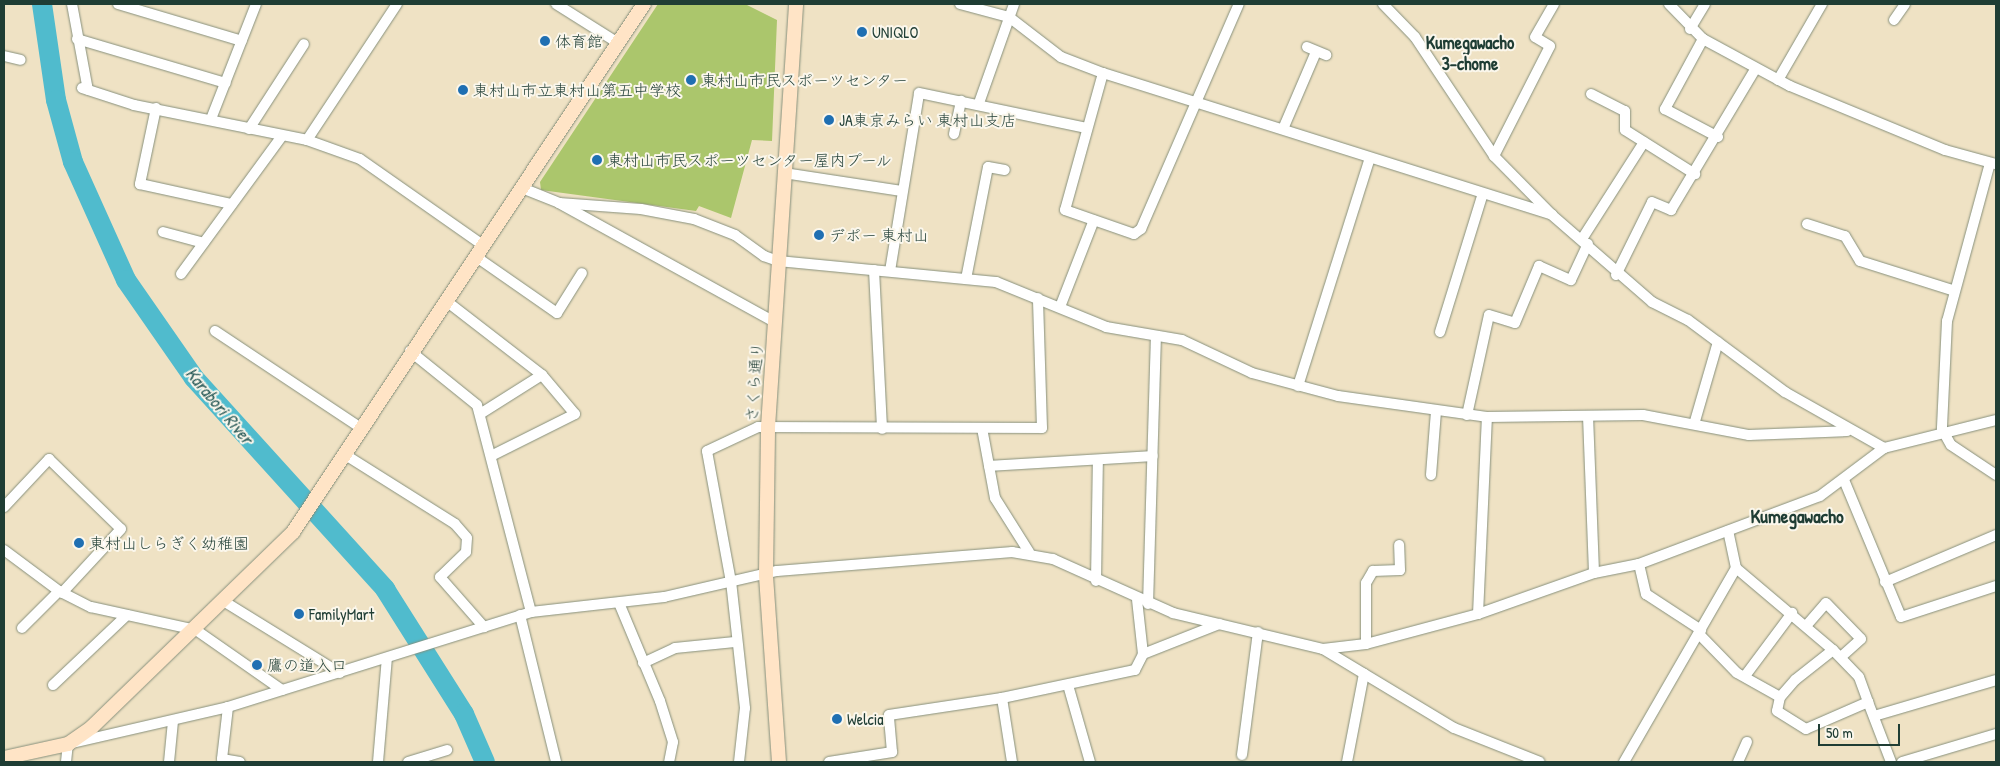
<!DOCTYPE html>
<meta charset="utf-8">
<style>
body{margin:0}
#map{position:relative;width:2000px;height:766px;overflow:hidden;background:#efe2c4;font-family:"Patrick Hand","Klee One",sans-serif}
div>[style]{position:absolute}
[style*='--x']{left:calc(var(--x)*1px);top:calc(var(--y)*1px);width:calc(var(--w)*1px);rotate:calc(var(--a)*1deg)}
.green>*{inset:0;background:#abc66c}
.river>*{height:20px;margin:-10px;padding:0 10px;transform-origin:10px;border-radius:10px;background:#50bbcd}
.roads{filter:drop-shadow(0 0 1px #87907c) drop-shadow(0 0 1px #87907c)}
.street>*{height:10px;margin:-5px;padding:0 5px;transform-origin:5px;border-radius:5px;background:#fff}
.secondary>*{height:14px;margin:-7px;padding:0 7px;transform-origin:7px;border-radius:7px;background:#ffe4c6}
.dots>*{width:14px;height:14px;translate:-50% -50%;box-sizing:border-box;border:2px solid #fbf7ec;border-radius:50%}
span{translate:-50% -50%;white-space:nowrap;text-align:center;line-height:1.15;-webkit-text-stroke:4px #fbf7ec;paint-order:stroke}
.poi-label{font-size:16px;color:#1f3d34}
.left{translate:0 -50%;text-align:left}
.street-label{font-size:16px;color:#1f3d34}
.neighbourhood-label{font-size:18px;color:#1f3d34;font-weight:700}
.water-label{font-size:18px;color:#2b5c5a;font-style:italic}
.quarter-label{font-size:19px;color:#1f3d34;font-weight:700}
.frame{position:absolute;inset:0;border:5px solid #1f3d34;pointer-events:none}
.scale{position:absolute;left:1818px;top:724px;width:82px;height:22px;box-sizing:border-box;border:2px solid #1f3d34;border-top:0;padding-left:6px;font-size:15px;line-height:18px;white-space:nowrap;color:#1f3d34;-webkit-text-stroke:4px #fbf7ec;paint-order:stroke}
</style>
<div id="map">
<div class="green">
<div style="clip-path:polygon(658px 4px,745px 4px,777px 20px,772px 141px,752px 140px,731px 218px,699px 206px,696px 211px,541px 190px,540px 182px)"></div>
</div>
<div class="river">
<div style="--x:42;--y:4;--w:97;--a:81.7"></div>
<div style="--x:56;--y:100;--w:64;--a:74.7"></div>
<div style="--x:73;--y:162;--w:129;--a:65.8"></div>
<div style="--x:126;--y:280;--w:119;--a:55.2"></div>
<div style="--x:194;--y:378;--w:285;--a:47.8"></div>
<div style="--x:385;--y:589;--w:148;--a:57.7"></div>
<div style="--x:464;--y:714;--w:52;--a:66.4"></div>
</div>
<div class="roads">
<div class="street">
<div style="--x:72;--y:4;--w:87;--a:79.5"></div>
<div style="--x:118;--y:4;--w:129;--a:16.6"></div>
<div style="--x:556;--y:4;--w:73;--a:32.2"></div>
<div style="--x:960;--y:4;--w:51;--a:14.9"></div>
<div style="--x:1009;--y:17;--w:66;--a:37.6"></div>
<div style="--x:1061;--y:57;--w:45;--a:20.9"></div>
<div style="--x:1103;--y:73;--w:471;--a:17.5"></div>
<div style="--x:1552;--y:215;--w:133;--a:41"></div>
<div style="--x:1652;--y:302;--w:40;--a:26.6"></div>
<div style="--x:1688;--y:320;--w:121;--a:36.6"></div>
<div style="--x:1785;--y:392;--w:114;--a:29.5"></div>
<div style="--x:1884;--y:448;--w:115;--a:-14"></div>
<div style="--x:1383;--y:4;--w:46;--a:45.9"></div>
<div style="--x:1415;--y:37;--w:143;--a:56.4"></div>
<div style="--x:1494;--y:156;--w:81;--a:45.5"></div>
<div style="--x:1669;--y:4;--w:49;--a:45.8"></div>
<div style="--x:1703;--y:39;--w:99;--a:28.4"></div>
<div style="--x:1790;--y:86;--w:168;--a:22.4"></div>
<div style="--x:1945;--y:150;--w:53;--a:15.4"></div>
<div style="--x:1894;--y:20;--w:19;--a:-55"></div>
<div style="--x:1690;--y:29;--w:29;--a:-59"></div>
<div style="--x:77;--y:39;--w:155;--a:16.5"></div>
<div style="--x:1703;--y:39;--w:80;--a:118.5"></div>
<div style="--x:1665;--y:109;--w:60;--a:27.8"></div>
<div style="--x:1307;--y:47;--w:21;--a:23"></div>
<div style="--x:4;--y:56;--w:17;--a:13"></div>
<div style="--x:1103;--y:73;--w:142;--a:105.5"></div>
<div style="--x:1065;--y:210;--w:73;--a:19.2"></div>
<div style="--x:1134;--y:234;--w:9;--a:-36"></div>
<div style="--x:1141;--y:229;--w:245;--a:-66.5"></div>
<div style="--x:1778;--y:80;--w:88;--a:-59.9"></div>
<div style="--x:82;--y:88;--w:55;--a:18.1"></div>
<div style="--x:134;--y:105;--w:177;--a:11.4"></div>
<div style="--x:307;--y:140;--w:56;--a:19.7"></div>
<div style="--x:360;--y:159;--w:150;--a:35"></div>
<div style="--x:1591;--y:94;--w:38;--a:27"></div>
<div style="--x:1625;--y:111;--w:19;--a:90"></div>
<div style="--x:1625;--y:130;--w:83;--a:32.2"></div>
<div style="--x:979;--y:103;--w:105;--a:-70.5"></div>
<div style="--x:156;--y:108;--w:78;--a:101.9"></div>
<div style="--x:140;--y:184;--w:94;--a:12.3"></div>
<div style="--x:211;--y:119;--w:123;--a:-68.6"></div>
<div style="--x:249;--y:129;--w:101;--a:-57.1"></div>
<div style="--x:1283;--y:129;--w:84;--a:-66.8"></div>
<div style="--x:954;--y:134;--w:34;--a:-78"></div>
<div style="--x:307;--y:140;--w:163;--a:-56.5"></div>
<div style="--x:1494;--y:156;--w:123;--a:-63"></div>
<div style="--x:1550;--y:46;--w:17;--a:-149"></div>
<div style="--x:1535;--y:37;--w:38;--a:-60"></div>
<div style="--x:1990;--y:163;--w:164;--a:105.2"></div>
<div style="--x:1947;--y:321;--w:108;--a:92.7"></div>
<div style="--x:1942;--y:429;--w:18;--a:61"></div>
<div style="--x:1951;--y:445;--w:54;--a:33.7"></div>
<div style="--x:784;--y:173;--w:119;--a:8.7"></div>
<div style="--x:522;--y:188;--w:40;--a:22"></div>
<div style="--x:559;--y:203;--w:82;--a:4.2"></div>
<div style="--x:641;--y:209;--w:54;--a:10.7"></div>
<div style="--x:694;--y:219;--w:44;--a:21.3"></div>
<div style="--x:735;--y:235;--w:36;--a:36"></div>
<div style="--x:764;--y:256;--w:15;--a:20"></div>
<div style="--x:778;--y:261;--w:219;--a:5.5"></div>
<div style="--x:996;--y:282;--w:119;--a:22.2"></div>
<div style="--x:1106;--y:327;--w:77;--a:9.7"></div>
<div style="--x:1182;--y:340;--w:77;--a:25.2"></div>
<div style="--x:1252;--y:373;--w:89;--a:15"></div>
<div style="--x:1338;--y:396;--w:150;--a:8"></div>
<div style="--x:1487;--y:417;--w:156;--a:-0.7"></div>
<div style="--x:1643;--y:415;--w:108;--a:10.7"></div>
<div style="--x:1749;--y:435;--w:98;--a:-2.3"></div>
<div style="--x:559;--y:203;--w:247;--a:28.9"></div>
<div style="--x:1807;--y:224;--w:40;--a:18"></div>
<div style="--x:1845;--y:236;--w:29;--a:59"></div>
<div style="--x:1860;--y:261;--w:96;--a:17.5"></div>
<div style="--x:163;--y:232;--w:42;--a:15"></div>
<div style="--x:1582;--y:239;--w:115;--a:-57.4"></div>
<div style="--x:475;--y:256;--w:100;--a:34.8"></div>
<div style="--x:557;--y:313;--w:47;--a:-58"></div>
<div style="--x:874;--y:270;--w:159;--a:87.1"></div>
<div style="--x:890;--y:271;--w:180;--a:-80.7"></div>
<div style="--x:919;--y:93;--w:171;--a:11.8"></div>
<div style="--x:181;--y:274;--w:171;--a:-53.8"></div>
<div style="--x:1616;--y:275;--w:81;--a:-63.7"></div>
<div style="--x:1652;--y:202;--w:21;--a:23"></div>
<div style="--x:1671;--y:210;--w:165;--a:-59.1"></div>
<div style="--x:966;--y:279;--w:114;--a:-78.9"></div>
<div style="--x:988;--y:167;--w:17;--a:10"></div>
<div style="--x:445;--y:300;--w:123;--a:37.7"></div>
<div style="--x:542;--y:375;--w:51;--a:49.8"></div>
<div style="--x:575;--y:414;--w:94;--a:153.4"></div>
<div style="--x:1060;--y:307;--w:93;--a:-68.7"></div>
<div style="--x:215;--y:331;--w:175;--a:33.6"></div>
<div style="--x:1440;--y:332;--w:145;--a:-72.8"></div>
<div style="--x:410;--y:351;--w:86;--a:38.9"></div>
<div style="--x:477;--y:405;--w:214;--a:75.4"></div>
<div style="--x:1298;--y:386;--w:239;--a:-72.5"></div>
<div style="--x:480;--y:414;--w:73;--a:-32.2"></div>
<div style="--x:1467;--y:415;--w:102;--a:-77.6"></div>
<div style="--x:1489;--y:315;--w:27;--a:17"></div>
<div style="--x:1515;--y:323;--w:62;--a:-67.2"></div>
<div style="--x:1539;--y:266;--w:35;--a:24"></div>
<div style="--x:1571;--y:280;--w:40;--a:-65"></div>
<div style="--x:1588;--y:416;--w:157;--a:87.8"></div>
<div style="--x:1695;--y:421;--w:82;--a:-73.8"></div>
<div style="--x:982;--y:428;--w:71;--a:79.5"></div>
<div style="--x:995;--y:498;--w:64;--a:57.8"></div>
<div style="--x:344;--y:454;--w:131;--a:32.2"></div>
<div style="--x:455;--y:524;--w:18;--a:49"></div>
<div style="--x:467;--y:538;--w:14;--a:94"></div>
<div style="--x:466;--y:552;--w:36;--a:136"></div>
<div style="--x:440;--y:577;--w:67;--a:48.7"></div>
<div style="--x:989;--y:466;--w:164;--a:-3.5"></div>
<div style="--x:1431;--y:475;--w:64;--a:-85.5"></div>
<div style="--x:1844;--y:480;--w:148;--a:67.4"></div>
<div style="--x:1901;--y:617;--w:100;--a:-18.1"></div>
<div style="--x:4;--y:507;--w:66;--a:-46.8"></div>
<div style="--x:49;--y:459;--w:100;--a:44.2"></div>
<div style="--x:121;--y:529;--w:87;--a:132.7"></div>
<div style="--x:4;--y:550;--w:69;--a:36.7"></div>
<div style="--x:59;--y:591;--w:36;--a:27"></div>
<div style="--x:91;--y:607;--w:107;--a:12.4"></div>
<div style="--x:196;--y:630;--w:105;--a:34.9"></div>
<div style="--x:1639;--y:564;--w:31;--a:77"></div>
<div style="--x:1646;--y:594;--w:66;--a:33.2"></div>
<div style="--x:1736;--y:568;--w:127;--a:40.2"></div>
<div style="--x:1833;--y:650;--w:37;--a:46"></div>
<div style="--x:1859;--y:677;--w:27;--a:70"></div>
<div style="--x:1096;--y:581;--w:121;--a:-89.1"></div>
<div style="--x:1885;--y:582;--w:121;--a:-22.9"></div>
<div style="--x:225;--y:602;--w:135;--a:31.7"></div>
<div style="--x:619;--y:603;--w:106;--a:67.3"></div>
<div style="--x:660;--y:701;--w:43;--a:72.4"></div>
<div style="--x:673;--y:742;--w:20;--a:101"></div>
<div style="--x:1148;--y:604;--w:266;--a:-88.3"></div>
<div style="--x:1478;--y:614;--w:197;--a:-87.4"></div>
<div style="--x:520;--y:615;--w:151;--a:76.2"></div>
<div style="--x:1806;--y:626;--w:30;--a:-49"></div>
<div style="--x:1826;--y:603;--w:50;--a:45.8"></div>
<div style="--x:1861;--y:639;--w:27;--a:138"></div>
<div style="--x:22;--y:628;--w:52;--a:-45"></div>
<div style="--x:1699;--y:634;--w:54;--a:45.7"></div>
<div style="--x:1737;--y:673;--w:49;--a:29.2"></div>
<div style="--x:1366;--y:644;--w:61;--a:-90"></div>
<div style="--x:1366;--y:583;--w:14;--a:-60"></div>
<div style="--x:1373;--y:571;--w:27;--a:-2"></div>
<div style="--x:1400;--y:570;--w:25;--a:-92"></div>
<div style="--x:1323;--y:649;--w:43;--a:-6.6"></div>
<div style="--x:1366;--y:644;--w:116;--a:-15"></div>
<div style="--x:1478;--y:614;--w:123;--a:-19.5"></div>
<div style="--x:1594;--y:573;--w:46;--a:-11.3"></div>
<div style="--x:1639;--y:564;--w:193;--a:-20.6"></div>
<div style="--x:1820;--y:496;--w:80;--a:-36.9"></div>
<div style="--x:1833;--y:650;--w:48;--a:141.7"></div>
<div style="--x:1795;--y:680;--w:23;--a:131"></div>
<div style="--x:1780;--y:697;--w:14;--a:102"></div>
<div style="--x:1777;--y:711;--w:34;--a:32"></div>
<div style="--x:1806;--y:729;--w:68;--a:-23.5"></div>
<div style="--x:1868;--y:702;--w:64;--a:69"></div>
<div style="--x:1143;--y:654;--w:82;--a:-21.5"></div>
<div style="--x:643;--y:663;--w:35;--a:-25"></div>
<div style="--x:675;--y:648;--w:60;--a:-5.7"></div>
<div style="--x:1745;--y:676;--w:79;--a:-53.3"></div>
<div style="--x:53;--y:685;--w:102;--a:-43.4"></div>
<div style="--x:1068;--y:685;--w:80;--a:74.1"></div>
<div style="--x:1002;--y:698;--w:65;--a:81.1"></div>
<div style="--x:228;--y:707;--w:52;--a:96.6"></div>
<div style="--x:222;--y:759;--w:18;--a:9"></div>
<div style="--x:1874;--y:716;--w:127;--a:-16.4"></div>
<div style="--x:1242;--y:755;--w:124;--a:-82.6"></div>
<div style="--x:66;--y:762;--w:18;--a:-84"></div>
<div style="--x:68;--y:744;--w:164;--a:-13"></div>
<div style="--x:228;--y:707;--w:318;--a:-17.4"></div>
<div style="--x:531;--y:612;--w:134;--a:-6.4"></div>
<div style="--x:664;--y:597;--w:116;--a:-13"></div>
<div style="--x:777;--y:571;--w:236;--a:-4.6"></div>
<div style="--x:1012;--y:552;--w:42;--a:9.7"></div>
<div style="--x:1053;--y:559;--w:132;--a:24.2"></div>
<div style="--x:1173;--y:613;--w:154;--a:13.5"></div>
<div style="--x:1323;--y:649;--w:153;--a:31.1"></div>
<div style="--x:1454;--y:728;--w:92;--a:21.6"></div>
<div style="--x:169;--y:762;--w:41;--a:-84.4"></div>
<div style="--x:378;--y:762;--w:104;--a:-85.1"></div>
<div style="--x:408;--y:762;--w:41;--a:-17.1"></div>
<div style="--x:739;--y:762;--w:54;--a:-83.7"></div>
<div style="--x:745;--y:708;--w:127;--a:-96.3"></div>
<div style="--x:731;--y:582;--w:133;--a:-100.4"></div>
<div style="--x:707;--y:451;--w:56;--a:-25.2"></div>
<div style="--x:758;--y:427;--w:284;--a:0.2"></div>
<div style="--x:1042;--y:428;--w:130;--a:-91.8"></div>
<div style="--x:829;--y:762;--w:64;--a:-9"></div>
<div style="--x:892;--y:752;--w:37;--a:-95"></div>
<div style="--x:889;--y:715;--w:114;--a:-8.6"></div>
<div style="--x:1002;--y:698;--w:136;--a:-11.9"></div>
<div style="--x:1135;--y:670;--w:18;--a:-63"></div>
<div style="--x:1143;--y:654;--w:54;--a:-96.3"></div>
<div style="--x:1347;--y:762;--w:90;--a:-79.1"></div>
<div style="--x:1624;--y:762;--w:224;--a:-60"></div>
<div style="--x:1736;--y:568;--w:38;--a:-102"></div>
<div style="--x:1738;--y:762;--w:22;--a:-66"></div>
<div style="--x:1902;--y:762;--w:98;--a:-16.6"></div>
</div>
<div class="secondary">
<div style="--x:4;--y:758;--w:66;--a:-12.3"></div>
<div style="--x:68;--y:744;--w:29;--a:-35"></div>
<div style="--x:92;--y:727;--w:280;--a:-44.1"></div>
<div style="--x:293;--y:532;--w:634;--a:-56.39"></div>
<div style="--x:779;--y:762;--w:188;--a:-94"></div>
<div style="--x:766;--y:574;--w:147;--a:-89.2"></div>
<div style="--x:768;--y:427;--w:424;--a:-86.2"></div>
</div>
</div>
<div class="dots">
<div style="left:862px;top:32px;background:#1f6fb2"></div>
<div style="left:545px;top:41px;background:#1f6fb2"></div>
<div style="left:691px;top:80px;background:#1f6fb2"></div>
<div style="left:463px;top:90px;background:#1f6fb2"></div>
<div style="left:829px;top:120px;background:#1f6fb2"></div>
<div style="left:597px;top:160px;background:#1f6fb2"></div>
<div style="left:819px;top:235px;background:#1f6fb2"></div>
<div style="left:79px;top:543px;background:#1f6fb2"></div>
<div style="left:299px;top:614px;background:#1f6fb2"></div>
<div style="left:257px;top:665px;background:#1f6fb2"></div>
<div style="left:837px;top:719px;background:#1f6fb2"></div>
</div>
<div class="poi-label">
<span class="left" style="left:872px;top:32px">UNIQLO</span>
<span class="left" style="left:555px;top:41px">体育館</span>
<span class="left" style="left:701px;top:80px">東村山市民スポーツセンター</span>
<span class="left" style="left:473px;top:90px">東村山市立東村山第五中学校</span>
<span class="left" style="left:839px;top:120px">JA東京みらい 東村山支店</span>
<span class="left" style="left:607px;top:160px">東村山市民スポーツセンター屋内プール</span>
<span class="left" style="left:829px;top:235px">デポー 東村山</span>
<span class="left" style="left:89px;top:543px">東村山しらぎく幼稚園</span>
<span class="left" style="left:309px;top:614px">FamilyMart</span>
<span class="left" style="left:267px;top:665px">鷹の道入口</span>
<span class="left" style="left:847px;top:719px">Welcia</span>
</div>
<div class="street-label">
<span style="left:754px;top:382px;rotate:-86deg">さくら通り</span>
</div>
<div class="neighbourhood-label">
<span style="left:1470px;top:54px">Kumegawacho<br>3-chome</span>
</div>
<div class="water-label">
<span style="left:219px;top:406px;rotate:50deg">Karabori River</span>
</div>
<div class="quarter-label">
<span style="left:1797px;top:517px">Kumegawacho</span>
</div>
<div class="frame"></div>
<div class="scale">50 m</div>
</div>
